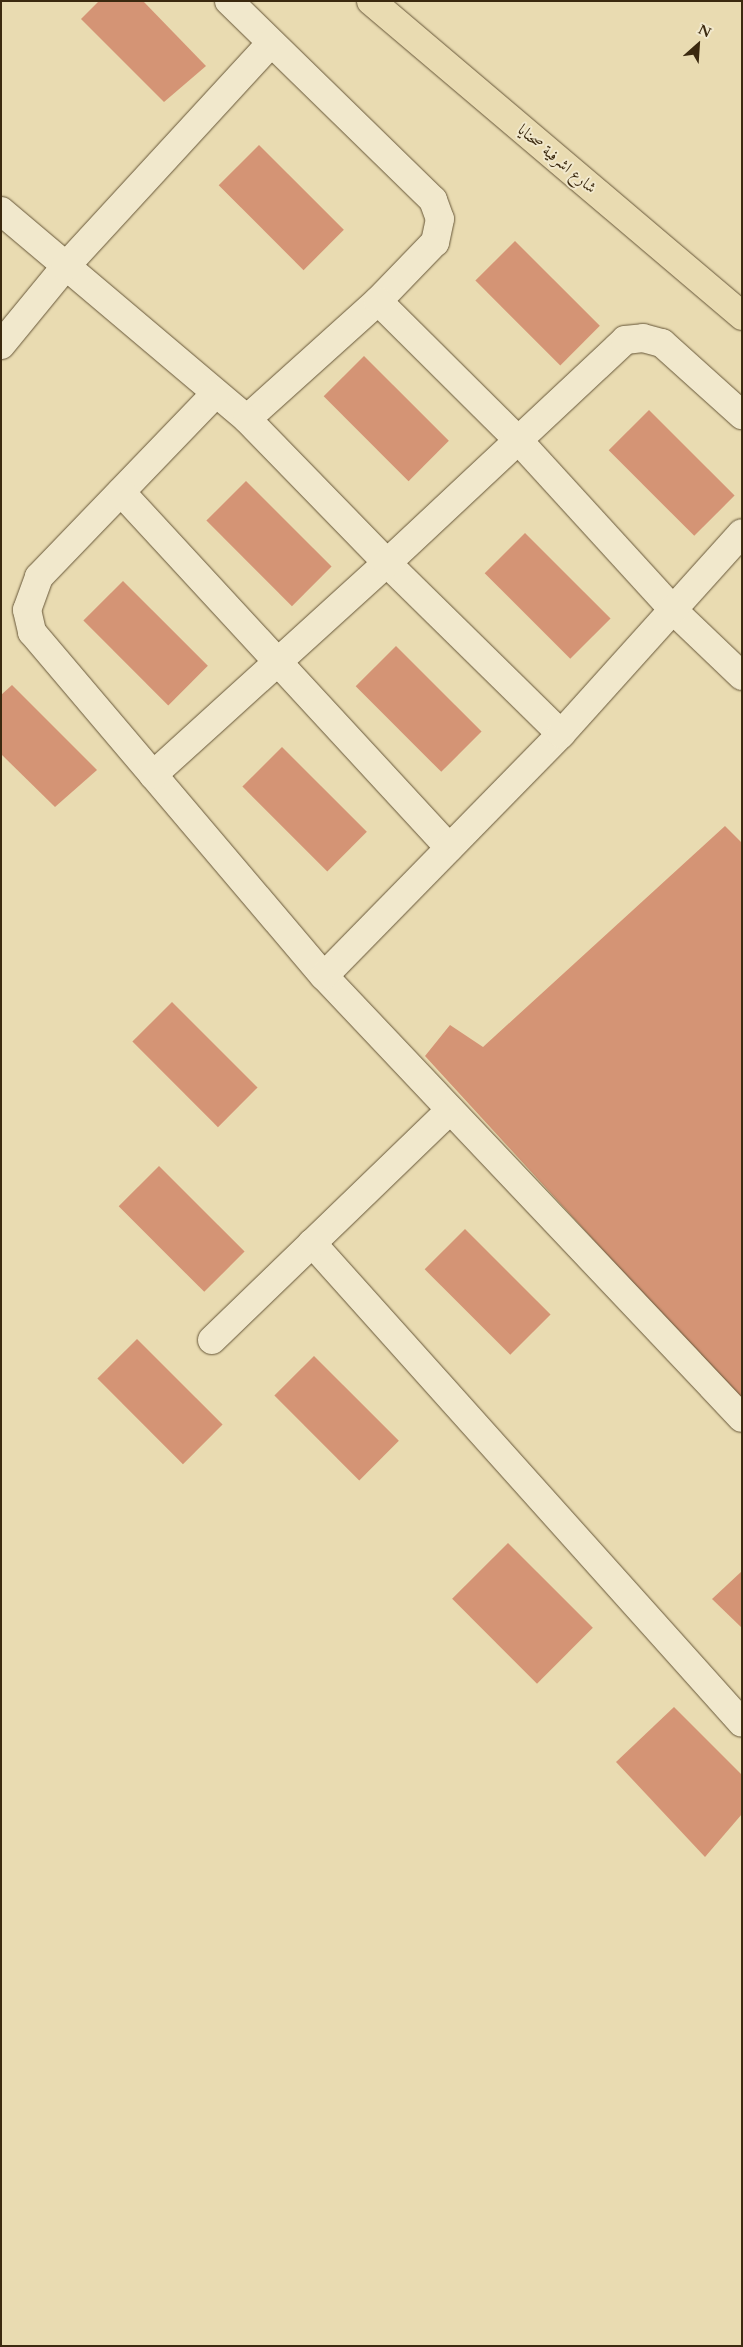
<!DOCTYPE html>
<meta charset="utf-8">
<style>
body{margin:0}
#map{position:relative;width:743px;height:2347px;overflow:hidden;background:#e9dbb1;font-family:Cardo,Amiri,serif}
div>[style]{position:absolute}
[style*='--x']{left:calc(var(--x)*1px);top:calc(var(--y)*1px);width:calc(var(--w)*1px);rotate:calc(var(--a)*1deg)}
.building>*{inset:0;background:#d49475;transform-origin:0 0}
.roads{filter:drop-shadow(0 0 1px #665638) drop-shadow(0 0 1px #665638)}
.minor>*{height:28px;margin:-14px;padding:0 14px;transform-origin:14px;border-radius:14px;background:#f1e8cc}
.primary>*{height:28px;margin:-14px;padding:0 14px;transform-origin:14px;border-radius:14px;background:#e9dbb1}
span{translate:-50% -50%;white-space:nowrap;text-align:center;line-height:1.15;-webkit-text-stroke:4px #f1e8cc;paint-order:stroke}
.street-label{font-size:16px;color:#3b290f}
.frame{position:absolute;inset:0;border:2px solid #3b290f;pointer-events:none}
.north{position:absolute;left:673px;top:20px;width:50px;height:50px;-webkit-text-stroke:4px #f1e8cc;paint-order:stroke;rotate:26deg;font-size:14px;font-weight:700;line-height:20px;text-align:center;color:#3b290f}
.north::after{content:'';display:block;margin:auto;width:18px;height:22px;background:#3b290f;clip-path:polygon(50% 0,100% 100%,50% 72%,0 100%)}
</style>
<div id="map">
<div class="building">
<div style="clip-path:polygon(99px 1px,143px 1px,206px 66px,164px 102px,81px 19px)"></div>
<div style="left:259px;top:145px;width:120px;height:57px;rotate:45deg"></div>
<div style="left:515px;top:241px;width:120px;height:56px;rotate:45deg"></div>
<div style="left:364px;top:356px;width:120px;height:57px;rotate:45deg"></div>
<div style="left:649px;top:410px;width:121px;height:57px;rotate:45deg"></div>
<div style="left:246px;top:481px;width:121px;height:56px;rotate:45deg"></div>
<div style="left:525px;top:533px;width:121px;height:57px;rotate:45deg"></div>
<div style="left:123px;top:581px;width:120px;height:56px;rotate:45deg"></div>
<div style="left:396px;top:646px;width:121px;height:57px;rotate:45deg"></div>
<div style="clip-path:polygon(12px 685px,97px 770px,55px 807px,1px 754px,1px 695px)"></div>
<div style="left:282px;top:747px;width:120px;height:56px;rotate:45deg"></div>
<div style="clip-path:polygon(725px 826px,742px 843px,742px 1402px,425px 1056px,450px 1025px,483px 1047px)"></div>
<div style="left:172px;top:1002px;width:121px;height:56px;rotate:45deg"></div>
<div style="left:159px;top:1166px;width:121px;height:57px;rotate:45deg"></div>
<div style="left:465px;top:1229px;width:121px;height:57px;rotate:45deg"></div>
<div style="left:137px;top:1339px;width:121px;height:56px;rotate:45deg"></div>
<div style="left:314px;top:1356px;width:120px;height:56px;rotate:45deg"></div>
<div style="left:508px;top:1543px;width:120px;height:79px;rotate:45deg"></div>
<div style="clip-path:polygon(742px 1571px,742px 1628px,712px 1599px)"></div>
<div style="clip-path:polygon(674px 1707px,742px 1775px,742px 1814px,705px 1857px,616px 1762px)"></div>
</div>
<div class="roads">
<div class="minor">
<div style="--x:229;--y:1;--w:285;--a:44.3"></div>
<div style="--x:433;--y:200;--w:20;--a:70"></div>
<div style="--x:440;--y:219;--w:24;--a:102"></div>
<div style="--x:435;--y:242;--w:82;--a:134"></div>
<div style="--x:378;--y:301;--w:176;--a:138"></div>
<div style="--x:1;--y:211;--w:322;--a:40.2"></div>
<div style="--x:247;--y:419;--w:201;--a:45.8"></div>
<div style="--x:387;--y:563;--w:244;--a:44.5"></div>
<div style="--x:378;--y:301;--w:199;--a:44.8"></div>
<div style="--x:519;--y:441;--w:230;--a:47.6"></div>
<div style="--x:674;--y:611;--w:94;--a:43.7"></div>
<div style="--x:1;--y:345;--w:101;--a:-50.6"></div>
<div style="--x:65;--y:267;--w:304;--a:-47.4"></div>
<div style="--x:215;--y:394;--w:254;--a:133.9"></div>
<div style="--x:39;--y:577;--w:35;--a:110"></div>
<div style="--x:27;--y:610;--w:23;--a:77"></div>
<div style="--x:32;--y:632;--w:451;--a:49.7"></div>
<div style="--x:324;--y:976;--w:608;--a:46.6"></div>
<div style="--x:121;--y:492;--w:484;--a:47.3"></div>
<div style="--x:153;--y:775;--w:316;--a:-42.2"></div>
<div style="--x:387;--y:563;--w:326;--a:-43.1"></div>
<div style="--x:625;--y:340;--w:18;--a:-6"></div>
<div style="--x:643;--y:338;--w:20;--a:15"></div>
<div style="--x:662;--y:343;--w:108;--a:42"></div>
<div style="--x:324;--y:976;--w:339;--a:-45.6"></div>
<div style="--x:561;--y:734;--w:270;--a:-48"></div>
<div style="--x:312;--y:1243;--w:644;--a:48.14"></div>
<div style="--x:212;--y:1340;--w:331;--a:-44"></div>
</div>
<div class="primary">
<div style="--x:371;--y:1;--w:487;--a:40.3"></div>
</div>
</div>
<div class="street-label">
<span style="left:557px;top:159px;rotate:40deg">شارع اشرفية صحنايا</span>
</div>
<div class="frame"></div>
<div class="north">N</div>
</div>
